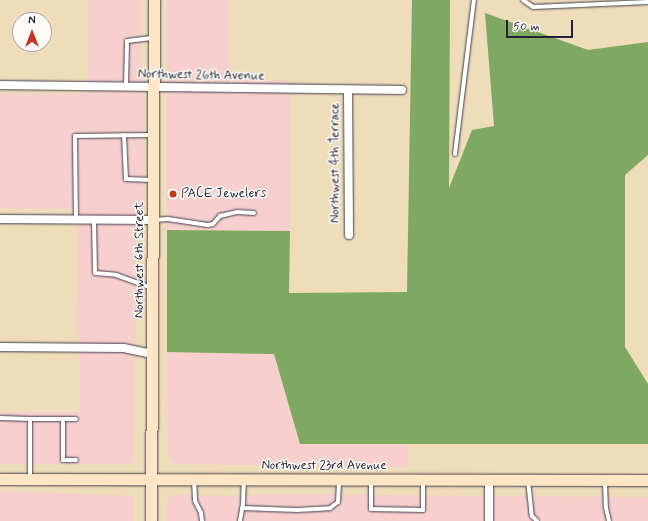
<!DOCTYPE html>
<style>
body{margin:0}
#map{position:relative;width:648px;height:521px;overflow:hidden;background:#eedcba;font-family:Mynerve,sans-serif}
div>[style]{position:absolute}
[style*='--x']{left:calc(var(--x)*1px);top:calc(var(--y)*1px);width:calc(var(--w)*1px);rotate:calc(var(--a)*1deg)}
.built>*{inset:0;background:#f7d0ce}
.forest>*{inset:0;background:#7fa860}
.roads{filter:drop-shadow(0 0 1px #413e4e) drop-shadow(0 0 1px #413e4e)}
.service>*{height:4px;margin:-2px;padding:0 2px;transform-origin:2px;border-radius:2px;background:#fff}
.minor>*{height:8px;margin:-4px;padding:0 4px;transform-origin:4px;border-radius:4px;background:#fff}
.secondary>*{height:11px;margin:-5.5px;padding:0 5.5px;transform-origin:5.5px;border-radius:5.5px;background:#fee5c5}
.dots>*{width:11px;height:11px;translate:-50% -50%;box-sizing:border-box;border:2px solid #fdfcf7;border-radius:50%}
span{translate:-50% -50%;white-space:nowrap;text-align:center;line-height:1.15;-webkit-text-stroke:3px #fdfcf7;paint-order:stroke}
.street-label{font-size:13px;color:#22223b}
.poi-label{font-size:13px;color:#22223b}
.left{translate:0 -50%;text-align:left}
.north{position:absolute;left:12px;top:12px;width:40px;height:40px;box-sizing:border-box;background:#fdfcf7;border:1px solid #a5a5ac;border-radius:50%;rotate:0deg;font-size:11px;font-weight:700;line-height:16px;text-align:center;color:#22223b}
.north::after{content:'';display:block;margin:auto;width:14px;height:18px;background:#c8321e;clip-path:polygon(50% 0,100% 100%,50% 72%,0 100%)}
.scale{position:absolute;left:506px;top:20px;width:67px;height:18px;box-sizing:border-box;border:2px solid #22223b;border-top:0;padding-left:5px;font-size:12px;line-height:14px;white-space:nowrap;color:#22223b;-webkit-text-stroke:3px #fdfcf7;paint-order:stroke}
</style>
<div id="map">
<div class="built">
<div style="clip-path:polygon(89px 0,141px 0,141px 76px,144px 95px,144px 209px,136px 234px,134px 460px,129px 464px,0 464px,0 412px,80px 412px,80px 338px,77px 337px,78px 209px,0 208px,0 94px,88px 94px)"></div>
<div style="clip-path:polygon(167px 0,229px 0,229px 80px,290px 81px,290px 231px,167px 230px)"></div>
<div style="clip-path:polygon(167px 352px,274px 354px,300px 444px,408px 444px,408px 467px,174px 464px,168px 457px)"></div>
<div style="clip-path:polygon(0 491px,134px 496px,134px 521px,0 521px)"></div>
<div style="clip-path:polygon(263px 494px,648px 497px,648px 521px,167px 521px,167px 502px,173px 495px,227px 496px)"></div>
</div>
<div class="forest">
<div style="clip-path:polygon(412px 0,450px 0,449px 188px,472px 130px,494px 126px,485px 13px,588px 50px,648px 42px,648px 155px,625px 175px,625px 347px,648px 384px,648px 444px,300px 444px,274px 354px,167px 352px,167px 230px,290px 231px,289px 293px,407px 292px)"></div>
</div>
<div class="roads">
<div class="service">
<div style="--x:523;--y:0;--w:12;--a:35"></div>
<div style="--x:533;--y:7;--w:115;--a:-2.5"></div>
<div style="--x:126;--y:86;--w:45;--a:-88.7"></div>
<div style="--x:127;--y:41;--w:25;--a:-7"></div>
<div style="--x:124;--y:135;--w:44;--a:87.4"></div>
<div style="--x:126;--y:179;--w:26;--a:2"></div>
<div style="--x:455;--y:154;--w:155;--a:-83"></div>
<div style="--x:76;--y:219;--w:83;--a:-90.7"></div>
<div style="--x:75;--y:136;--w:77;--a:-0.7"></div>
<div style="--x:94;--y:220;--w:53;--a:88.9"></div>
<div style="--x:95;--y:273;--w:21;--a:5"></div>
<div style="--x:116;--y:275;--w:37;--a:20"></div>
<div style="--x:154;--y:220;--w:14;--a:-4"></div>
<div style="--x:168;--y:219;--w:40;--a:8.5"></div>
<div style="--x:208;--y:225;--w:5;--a:-11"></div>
<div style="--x:213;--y:224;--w:11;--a:-49"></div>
<div style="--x:220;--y:216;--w:17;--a:-13"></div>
<div style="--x:237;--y:212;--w:17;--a:3"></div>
<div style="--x:0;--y:418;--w:30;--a:2"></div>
<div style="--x:63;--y:419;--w:41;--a:90"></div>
<div style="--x:63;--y:460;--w:13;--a:0"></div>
<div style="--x:30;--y:479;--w:60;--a:-90"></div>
<div style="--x:30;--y:419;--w:46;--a:0"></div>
<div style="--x:194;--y:480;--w:21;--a:87"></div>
<div style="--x:195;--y:501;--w:13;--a:63"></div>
<div style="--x:201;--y:513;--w:8;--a:83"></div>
<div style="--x:371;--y:480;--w:29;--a:90"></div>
<div style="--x:371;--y:509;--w:52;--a:1.1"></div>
<div style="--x:423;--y:510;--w:29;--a:-90"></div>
<div style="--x:528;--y:480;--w:36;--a:84"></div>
<div style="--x:532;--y:516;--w:7;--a:45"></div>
<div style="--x:605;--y:482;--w:26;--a:88"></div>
<div style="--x:606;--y:508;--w:13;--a:77"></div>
<div style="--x:242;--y:508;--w:55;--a:2.1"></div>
<div style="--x:297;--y:510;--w:33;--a:-3"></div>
<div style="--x:330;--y:508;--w:10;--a:-37"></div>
<div style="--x:338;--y:502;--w:22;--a:-87"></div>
<div style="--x:240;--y:521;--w:17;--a:-80"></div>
<div style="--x:243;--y:504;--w:24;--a:-88"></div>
</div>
<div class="minor">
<div style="--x:0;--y:85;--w:402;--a:0.7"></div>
<div style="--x:348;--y:90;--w:145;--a:89.6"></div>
<div style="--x:0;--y:219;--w:154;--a:0.4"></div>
<div style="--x:0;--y:347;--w:124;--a:0.5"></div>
<div style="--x:124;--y:348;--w:30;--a:12"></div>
<div style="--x:489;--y:521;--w:41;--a:-90"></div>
</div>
<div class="secondary">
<div style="--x:0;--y:479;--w:648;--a:0.09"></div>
<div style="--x:151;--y:521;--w:521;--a:-89.67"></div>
</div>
</div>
<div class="dots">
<div style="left:173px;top:194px;background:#c8321e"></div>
</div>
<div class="street-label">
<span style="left:201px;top:76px;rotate:1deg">Northwest 26th Avenue</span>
<span style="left:336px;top:163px;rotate:-90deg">Northwest 4th Terrace</span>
<span style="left:140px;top:260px;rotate:-90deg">Northwest 6th Street</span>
<span style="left:324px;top:466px">Northwest 23rd Avenue</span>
</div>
<div class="poi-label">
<span class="left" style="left:181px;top:194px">PACE Jewelers</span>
</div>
<div class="north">N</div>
<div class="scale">50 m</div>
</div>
